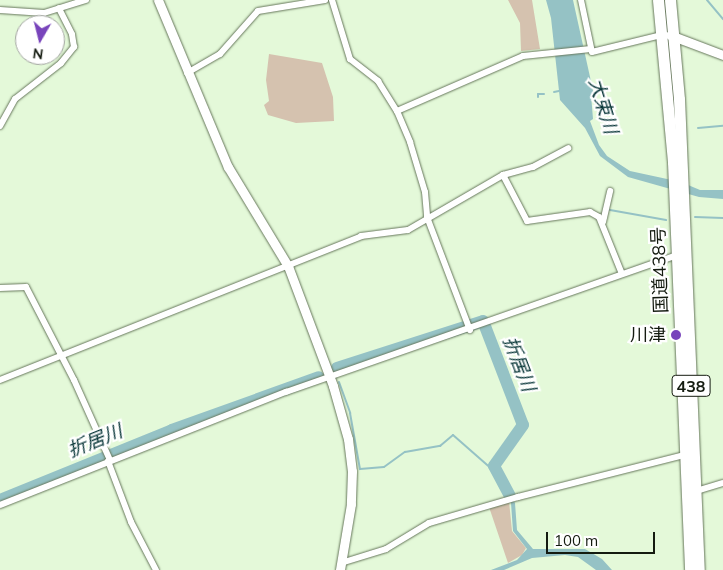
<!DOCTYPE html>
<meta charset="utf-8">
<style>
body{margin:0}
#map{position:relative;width:723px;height:570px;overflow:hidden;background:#e4f9d9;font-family:Mulish,"Noto Sans JP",sans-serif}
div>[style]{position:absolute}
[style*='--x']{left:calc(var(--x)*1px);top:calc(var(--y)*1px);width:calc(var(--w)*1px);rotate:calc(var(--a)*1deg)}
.green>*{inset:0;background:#d5c2af}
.water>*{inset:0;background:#95c2c5}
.stream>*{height:2px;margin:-1px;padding:0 1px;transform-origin:1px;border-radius:1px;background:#95c2c5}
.river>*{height:12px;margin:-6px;padding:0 6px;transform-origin:6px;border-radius:6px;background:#95c2c5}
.roads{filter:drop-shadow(0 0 1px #66775b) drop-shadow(0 0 1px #66775b)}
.street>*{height:6px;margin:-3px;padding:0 3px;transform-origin:3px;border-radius:3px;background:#fff}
.secondary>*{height:9px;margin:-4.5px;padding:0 4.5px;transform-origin:4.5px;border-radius:4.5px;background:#fff}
.highway>*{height:11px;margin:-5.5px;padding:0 5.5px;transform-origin:5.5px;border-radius:5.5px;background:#fff}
.dots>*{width:14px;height:14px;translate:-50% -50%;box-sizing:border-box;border:2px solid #fff;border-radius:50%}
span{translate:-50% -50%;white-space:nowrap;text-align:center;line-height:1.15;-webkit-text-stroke:4.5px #fff;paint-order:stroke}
.shield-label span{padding:1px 4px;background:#fff;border:1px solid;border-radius:4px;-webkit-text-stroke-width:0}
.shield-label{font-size:16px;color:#141b10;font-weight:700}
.street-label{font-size:18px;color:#141b10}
.poi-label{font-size:18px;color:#141b10}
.right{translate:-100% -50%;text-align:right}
.water-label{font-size:19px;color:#083638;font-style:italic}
.north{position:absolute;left:15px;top:15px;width:50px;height:50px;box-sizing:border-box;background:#fff;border:1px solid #a1a49f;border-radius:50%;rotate:188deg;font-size:14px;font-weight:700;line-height:20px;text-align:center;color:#141b10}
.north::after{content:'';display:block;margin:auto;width:18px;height:22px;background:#7844bb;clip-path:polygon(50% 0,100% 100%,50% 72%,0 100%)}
.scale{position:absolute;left:546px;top:532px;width:109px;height:22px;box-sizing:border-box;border:2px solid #141b10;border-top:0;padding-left:6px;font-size:15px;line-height:18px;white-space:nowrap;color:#141b10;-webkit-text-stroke:4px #fff;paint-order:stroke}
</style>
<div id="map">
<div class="green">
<div style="clip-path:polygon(508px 0,532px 0,540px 49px,521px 51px,520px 23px)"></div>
<div style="clip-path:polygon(269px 54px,322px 63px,333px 97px,334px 121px,296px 123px,268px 115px,264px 105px,269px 101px,266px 80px)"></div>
<div style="clip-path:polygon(509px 501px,512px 531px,526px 548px,522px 555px,508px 563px,489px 507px)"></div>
</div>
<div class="water">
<div style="clip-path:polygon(546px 0,573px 0,594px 95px,591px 95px,593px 119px,590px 121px,599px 145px,607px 156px,630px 171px,681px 182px,700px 190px,723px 190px,723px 199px,699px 197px,628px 177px,600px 156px,585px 128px,560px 100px,551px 18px)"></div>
<div style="clip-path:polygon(501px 481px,515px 503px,517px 530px,533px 549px,585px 549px,602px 559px,612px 570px,596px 570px,578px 557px,565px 555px,532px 558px,504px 570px,491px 570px,517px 560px,527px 549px,513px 531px,511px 503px)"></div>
</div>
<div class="stream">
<div style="--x:707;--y:0;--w:25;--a:50"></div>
<div style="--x:554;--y:92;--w:5;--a:-11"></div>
<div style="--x:538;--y:97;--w:3;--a:-90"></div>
<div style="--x:538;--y:94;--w:6;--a:0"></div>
<div style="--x:698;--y:128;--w:25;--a:-5"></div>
<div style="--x:610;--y:210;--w:57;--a:10.1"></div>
<div style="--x:695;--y:217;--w:28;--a:2"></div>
<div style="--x:339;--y:382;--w:33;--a:70"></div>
<div style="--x:350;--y:413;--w:57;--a:79.9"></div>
<div style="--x:360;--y:469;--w:24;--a:-5"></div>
<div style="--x:384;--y:467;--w:26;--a:-36"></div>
<div style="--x:405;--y:452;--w:36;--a:-10"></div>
<div style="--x:440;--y:446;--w:17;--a:-40"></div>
<div style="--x:453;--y:435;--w:55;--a:41.3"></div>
</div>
<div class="river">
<div style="--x:337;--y:368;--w:153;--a:-17.8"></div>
<div style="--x:483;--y:321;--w:111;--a:69"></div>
<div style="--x:523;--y:425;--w:50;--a:125.3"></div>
<div style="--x:494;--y:466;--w:34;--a:62"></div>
<div style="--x:0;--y:500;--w:186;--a:-22.1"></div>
<div style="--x:172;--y:430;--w:156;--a:-19.8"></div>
</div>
<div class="roads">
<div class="street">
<div style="--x:332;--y:0;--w:62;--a:73"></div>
<div style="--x:350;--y:59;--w:36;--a:38"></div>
<div style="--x:378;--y:81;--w:36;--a:58"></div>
<div style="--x:397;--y:111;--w:34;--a:67"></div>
<div style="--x:410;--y:142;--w:52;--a:73.3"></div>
<div style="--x:425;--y:192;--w:25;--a:85"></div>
<div style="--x:427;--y:217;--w:121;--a:69.2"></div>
<div style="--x:581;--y:0;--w:53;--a:78.1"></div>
<div style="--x:592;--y:52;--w:72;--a:-13.7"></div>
<div style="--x:0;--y:10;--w:44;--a:3.9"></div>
<div style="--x:44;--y:13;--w:44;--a:-17.2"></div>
<div style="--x:187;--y:73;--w:38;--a:-30"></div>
<div style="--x:220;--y:54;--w:57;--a:-48.5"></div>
<div style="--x:258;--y:11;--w:68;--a:-9.3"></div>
<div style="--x:397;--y:111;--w:137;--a:-23.6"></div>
<div style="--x:523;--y:56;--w:68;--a:-5.9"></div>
<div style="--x:0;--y:126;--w:31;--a:-61"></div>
<div style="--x:15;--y:99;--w:58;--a:-38"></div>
<div style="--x:61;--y:63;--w:21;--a:-51"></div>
<div style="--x:74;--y:47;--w:13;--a:-99"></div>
<div style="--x:72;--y:34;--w:29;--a:-117"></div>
<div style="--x:503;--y:175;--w:52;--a:62.4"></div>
<div style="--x:527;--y:221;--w:64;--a:-8.1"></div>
<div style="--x:590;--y:212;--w:10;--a:29"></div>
<div style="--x:599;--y:217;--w:61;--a:68"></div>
<div style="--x:603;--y:222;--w:32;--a:-77"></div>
<div style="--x:0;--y:288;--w:26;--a:-2"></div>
<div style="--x:26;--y:287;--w:105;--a:62.7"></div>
<div style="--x:74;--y:380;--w:88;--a:65.8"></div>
<div style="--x:0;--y:380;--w:389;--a:-21.7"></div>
<div style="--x:361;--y:236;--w:47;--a:-7.3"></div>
<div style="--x:408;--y:230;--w:110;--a:-30.1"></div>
<div style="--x:503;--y:175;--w:31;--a:-15"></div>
<div style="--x:533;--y:167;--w:40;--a:-28"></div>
<div style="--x:108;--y:461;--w:65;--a:69.3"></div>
<div style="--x:131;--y:522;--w:54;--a:62.5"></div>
<div style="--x:693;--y:492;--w:31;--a:-17"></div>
<div style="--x:0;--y:505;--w:308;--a:-21.6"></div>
<div style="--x:286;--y:392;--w:415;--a:-19.3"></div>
<div style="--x:341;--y:563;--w:47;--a:-17.3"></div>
<div style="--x:386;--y:549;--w:50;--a:-31.2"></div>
<div style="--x:429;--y:523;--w:93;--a:-16.3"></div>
<div style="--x:518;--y:497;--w:175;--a:-14.2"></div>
</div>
<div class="secondary">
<div style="--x:158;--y:0;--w:181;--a:67.3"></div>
<div style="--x:228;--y:167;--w:116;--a:58.8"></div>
<div style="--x:288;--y:266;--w:128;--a:69.4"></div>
<div style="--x:333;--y:386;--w:55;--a:74.2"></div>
<div style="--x:348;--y:439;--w:32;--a:83"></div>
<div style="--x:352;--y:471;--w:33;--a:92"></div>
<div style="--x:351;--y:504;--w:67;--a:99.5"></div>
<div style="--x:670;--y:35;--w:57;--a:20.7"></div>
</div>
<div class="highway">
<div style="--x:658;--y:0;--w:163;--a:84.7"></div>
<div style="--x:673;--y:162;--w:408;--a:87.6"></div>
<div style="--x:670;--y:0;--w:99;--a:84.8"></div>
<div style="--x:679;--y:99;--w:471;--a:87.6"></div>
</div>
</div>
<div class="dots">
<div style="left:676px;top:335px;background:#7844bb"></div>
</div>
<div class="shield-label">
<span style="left:691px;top:386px">438</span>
</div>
<div class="street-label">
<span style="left:660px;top:270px;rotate:-92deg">国道438号</span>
</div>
<div class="poi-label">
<span class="right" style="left:666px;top:335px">川津</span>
</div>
<div class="water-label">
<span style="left:603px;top:106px;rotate:73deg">大束川</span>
<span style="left:519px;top:364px;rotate:69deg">折居川</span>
<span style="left:95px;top:441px;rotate:-22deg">折居川</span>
</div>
<div class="north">N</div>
<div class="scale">100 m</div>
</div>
